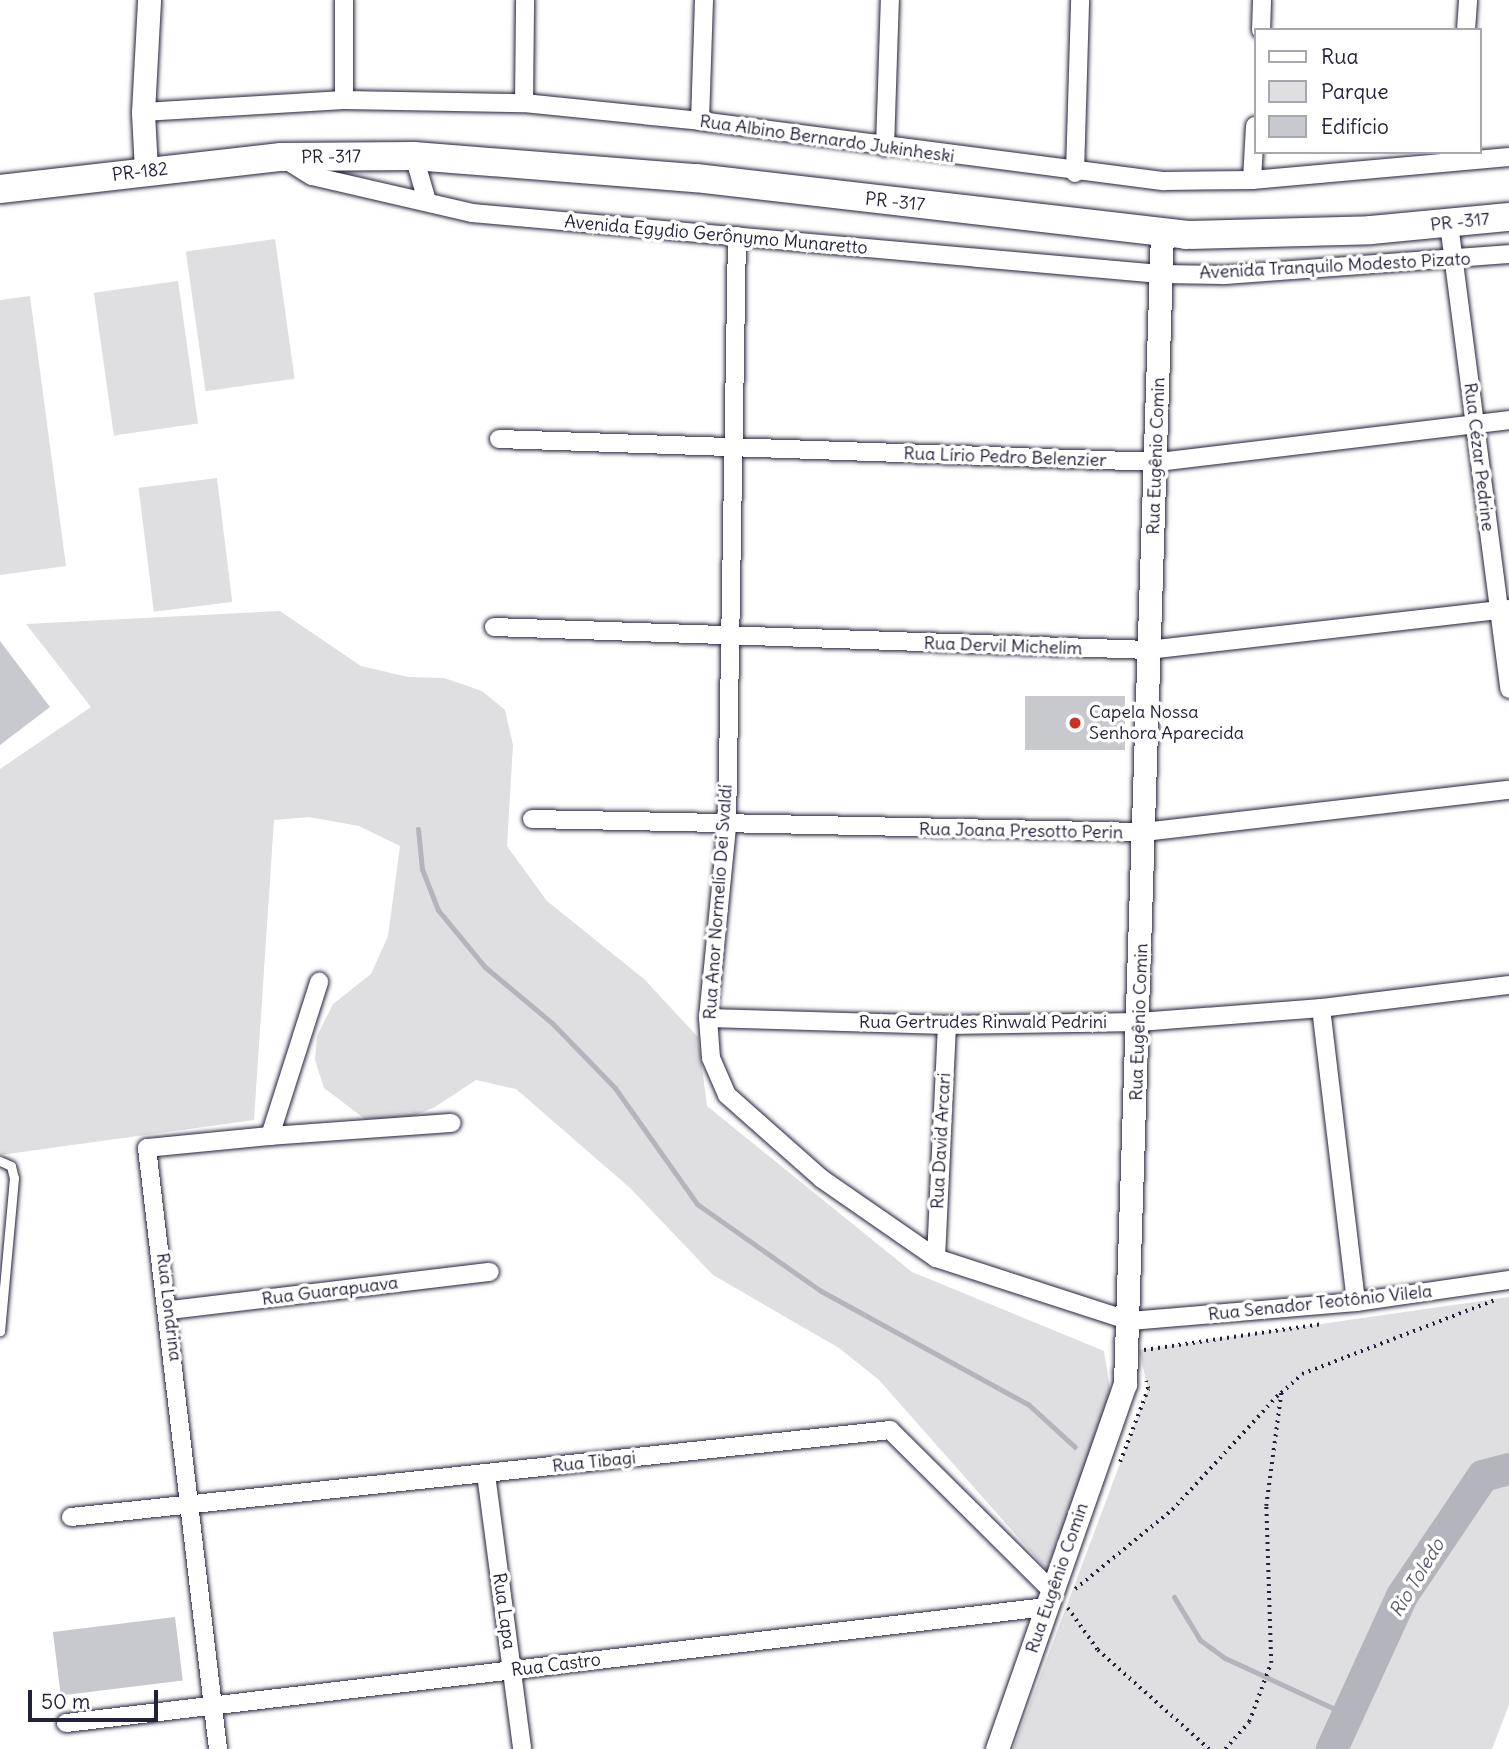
<!DOCTYPE html>
<meta charset="utf-8">
<style>
body{margin:0}
#map{position:relative;width:1509px;height:1749px;overflow:hidden;background:#fff;font-family:Delius,sans-serif}
div>[style]{position:absolute}
[style*='--x']{left:calc(var(--x)*1px);top:calc(var(--y)*1px);width:calc(var(--w)*1px);rotate:calc(var(--a)*1deg)}
.green>*{inset:0;background:#dfdfe2;transform-origin:0 0}
.stream>*{height:5px;margin:-2.5px;padding:0 2.5px;transform-origin:2.5px;border-radius:2.5px;background:#b4b4bc}
.river>*{height:32px;margin:-16px;padding:0 16px;transform-origin:16px;border-radius:16px;background:#b4b4bc}
.building>*{inset:0;background:#c8c8cf;transform-origin:0 0}
.path>*{height:3.5px;margin-top:-1.75px;transform-origin:0;background:repeating-linear-gradient(90deg,#22223b 0 2px,transparent 0 7px)}
.roads{filter:drop-shadow(0 0 2px #22223b) drop-shadow(0 0 2px #22223b)}
.service>*{height:9px;margin:-4.5px;padding:0 4.5px;transform-origin:4.5px;border-radius:4.5px;background:#fff}
.minor>*{height:18px;margin:-9px;padding:0 9px;transform-origin:9px;border-radius:9px;background:#fff}
.tertiary>*{height:23px;margin:-11.5px;padding:0 11.5px;transform-origin:11.5px;border-radius:11.5px;background:#fff}
.primary>*{height:28px;margin:-14px;padding:0 14px;transform-origin:14px;border-radius:14px;background:#fff}
.dots>*{width:19px;height:19px;translate:-50% -50%;box-sizing:border-box;border:4px solid #fff;border-radius:50%}
span{translate:-50% -50%;white-space:nowrap;text-align:center;line-height:1.15;-webkit-text-stroke:7px #fff;paint-order:stroke}
.street-label{font-size:18px;color:#22223b}
.poi-label{font-size:18px;color:#22223b}
.left{translate:0 -50%;text-align:left}
.water-label{font-size:19px;color:#5c5c6f;font-style:italic}
.legend{position:absolute;left:1254px;top:28px;width:228px;height:126px;box-sizing:border-box;background:#fff;border:2px solid #a7a7b1;margin:0;padding:9px 12px;list-style:none;font-size:21px;color:#22223b}
.legend li{display:flex;align-items:center;gap:14px;height:35px}
.legend b{width:35px;border:2px solid #a7a7b1}
.scale{position:absolute;left:28px;top:1690px;width:130px;height:32px;box-sizing:border-box;border:4px solid #22223b;border-top:0;padding-left:9px;font-size:21px;line-height:24px;white-space:nowrap;color:#22223b;-webkit-text-stroke:5px #fff;paint-order:stroke}
</style>
<div id="map">
<div class="green">
<div style="left:275px;top:239px;width:141px;height:90px;rotate:82deg"></div>
<div style="left:178px;top:281px;width:144px;height:85px;rotate:82deg"></div>
<div style="clip-path:polygon(30px 296px,66px 566px,0 575px,0 300px)"></div>
<div style="left:217px;top:478px;width:125px;height:79px;rotate:83deg"></div>
<div style="clip-path:polygon(280px 611px,361px 666px,408px 677px,444px 678px,482px 691px,505px 710px,513px 745px,507px 846px,547px 901px,644px 979px,698px 1037px,707px 1106px,912px 1272px,1104px 1351px,1111px 1395px,1047px 1570px,879px 1380px,839px 1348px,713px 1275px,630px 1188px,516px 1089px,476px 1080px,435px 1107px,406px 1119px,365px 1119px,324px 1088px,315px 1060px,317px 1036px,333px 1004px,371px 974px,388px 936px,400px 846px,359px 826px,309px 817px,274px 820px,254px 1120px,0 1155px,0 769px,91px 707px,26px 624px)"></div>
<div style="clip-path:polygon(1509px 1297px,1509px 1705px,1492px 1749px,1013px 1749px,1148px 1389px,1139px 1350px)"></div>
</div>
<div class="stream">
<div style="--x:418;--y:829;--w:40;--a:84.3"></div>
<div style="--x:422;--y:869;--w:44;--a:68.7"></div>
<div style="--x:438;--y:910;--w:74;--a:50.5"></div>
<div style="--x:485;--y:967;--w:87;--a:39.9"></div>
<div style="--x:552;--y:1023;--w:91;--a:45.9"></div>
<div style="--x:615;--y:1088;--w:142;--a:54.7"></div>
<div style="--x:697;--y:1204;--w:151;--a:35.1"></div>
<div style="--x:821;--y:1291;--w:237;--a:28.7"></div>
<div style="--x:1029;--y:1405;--w:62;--a:42.4"></div>
<div style="--x:1174;--y:1597;--w:50;--a:58.8"></div>
<div style="--x:1200;--y:1640;--w:31;--a:36"></div>
<div style="--x:1225;--y:1658;--w:136;--a:24.9"></div>
</div>
<div class="river">
<div style="--x:1332;--y:1749;--w:168;--a:-65.4"></div>
<div style="--x:1402;--y:1596;--w:145;--a:-56"></div>
<div style="--x:1483;--y:1476;--w:27;--a:-15"></div>
</div>
<div class="building">
<div style="clip-path:polygon(0 641px,50px 707px,0 745px)"></div>
<div style="left:1025px;top:696px;width:100px;height:54px"></div>
<div style="left:175px;top:1617px;width:64px;height:123px;rotate:83deg"></div>
</div>
<div class="path">
<div style="--x:1144;--y:1350;--w:181;--a:-8.3"></div>
<div style="--x:1120;--y:1462;--w:78;--a:-69"></div>
<div style="--x:1148;--y:1389;--w:8;--a:-104"></div>
<div style="--x:1075;--y:1589;--w:125;--a:-39.2"></div>
<div style="--x:1172;--y:1510;--w:158;--a:-47.3"></div>
<div style="--x:1068;--y:1608;--w:52;--a:54.5"></div>
<div style="--x:1098;--y:1650;--w:149;--a:41.7"></div>
<div style="--x:1225;--y:1749;--w:36;--a:-48"></div>
<div style="--x:1249;--y:1722;--w:63;--a:-69.6"></div>
<div style="--x:1271;--y:1663;--w:157;--a:-91.8"></div>
<div style="--x:1266;--y:1506;--w:114;--a:-82.4"></div>
<div style="--x:1281;--y:1393;--w:28;--a:-42"></div>
<div style="--x:1302;--y:1374;--w:207;--a:-21"></div>
</div>
<div class="roads">
<div class="service">
<div style="--x:0;--y:1161;--w:12;--a:24"></div>
<div style="--x:11;--y:1166;--w:12;--a:76"></div>
<div style="--x:14;--y:1178;--w:154;--a:95.2"></div>
</div>
<div class="minor">
<div style="--x:1261;--y:30;--w:30;--a:-88"></div>
<div style="--x:1466;--y:30;--w:30;--a:-86"></div>
<div style="--x:344;--y:100;--w:100;--a:-90"></div>
<div style="--x:524;--y:103;--w:103;--a:-89.4"></div>
<div style="--x:143;--y:112;--w:201;--a:-3.4"></div>
<div style="--x:344;--y:100;--w:180;--a:1"></div>
<div style="--x:524;--y:103;--w:177;--a:5.8"></div>
<div style="--x:700;--y:121;--w:468;--a:7.4"></div>
<div style="--x:1164;--y:181;--w:88;--a:-0.7"></div>
<div style="--x:1252;--y:180;--w:258;--a:-5.1"></div>
<div style="--x:700;--y:121;--w:121;--a:-88.1"></div>
<div style="--x:885;--y:147;--w:147;--a:-88.1"></div>
<div style="--x:414;--y:156;--w:47;--a:73.9"></div>
<div style="--x:283;--y:158;--w:34;--a:32"></div>
<div style="--x:312;--y:176;--w:164;--a:13"></div>
<div style="--x:472;--y:213;--w:691;--a:5.07"></div>
<div style="--x:1160;--y:274;--w:64;--a:0.9"></div>
<div style="--x:1224;--y:275;--w:286;--a:-4.2"></div>
<div style="--x:1075;--y:173;--w:173;--a:-88.3"></div>
<div style="--x:1252;--y:180;--w:54;--a:-86.8"></div>
<div style="--x:1449;--y:224;--w:469;--a:82.6"></div>
<div style="--x:737;--y:236;--w:591;--a:90.97"></div>
<div style="--x:727;--y:827;--w:192;--a:95.7"></div>
<div style="--x:708;--y:1018;--w:40;--a:85.7"></div>
<div style="--x:711;--y:1058;--w:40;--a:66.6"></div>
<div style="--x:727;--y:1095;--w:127;--a:41.5"></div>
<div style="--x:822;--y:1179;--w:139;--a:34.7"></div>
<div style="--x:936;--y:1258;--w:204;--a:18"></div>
<div style="--x:1130;--y:1321;--w:227;--a:-4.8"></div>
<div style="--x:1356;--y:1302;--w:155;--a:-8.2"></div>
<div style="--x:499;--y:439;--w:659;--a:2"></div>
<div style="--x:1158;--y:462;--w:354;--a:-6.8"></div>
<div style="--x:494;--y:627;--w:654;--a:2.01"></div>
<div style="--x:1148;--y:650;--w:363;--a:-6.5"></div>
<div style="--x:532;--y:819;--w:612;--a:1.22"></div>
<div style="--x:1144;--y:832;--w:367;--a:-6.6"></div>
<div style="--x:1321;--y:1008;--w:296;--a:83.2"></div>
<div style="--x:708;--y:1018;--w:239;--a:1.7"></div>
<div style="--x:947;--y:1025;--w:192;--a:-0.9"></div>
<div style="--x:1139;--y:1022;--w:183;--a:-4.4"></div>
<div style="--x:1321;--y:1008;--w:189;--a:-7"></div>
<div style="--x:270;--y:1136;--w:182;--a:-4.1"></div>
<div style="--x:936;--y:1258;--w:233;--a:-87.3"></div>
<div style="--x:170;--y:1310;--w:322;--a:-6.8"></div>
<div style="--x:486;--y:1474;--w:277;--a:82.5"></div>
<div style="--x:71;--y:1517;--w:824;--a:-6.06"></div>
<div style="--x:890;--y:1430;--w:228;--a:44.8"></div>
<div style="--x:66;--y:1723;--w:987;--a:-6.75"></div>
<div style="--x:218;--y:1749;--w:605;--a:-96.74"></div>
<div style="--x:147;--y:1148;--w:124;--a:-5.6"></div>
<div style="--x:270;--y:1136;--w:162;--a:-72.3"></div>
</div>
<div class="tertiary">
<div style="--x:146;--y:170;--w:58;--a:-93"></div>
<div style="--x:143;--y:112;--w:112;--a:-86.9"></div>
<div style="--x:997;--y:1749;--w:387;--a:-70.7"></div>
<div style="--x:1125;--y:1384;--w:1153;--a:-88.16"></div>
</div>
<div class="primary">
<div style="--x:0;--y:189;--w:283;--a:-6.5"></div>
<div style="--x:281;--y:157;--w:133;--a:-0.4"></div>
<div style="--x:414;--y:156;--w:283;--a:4.5"></div>
<div style="--x:696;--y:178;--w:493;--a:6.6"></div>
<div style="--x:1186;--y:235;--w:185;--a:-1.5"></div>
<div style="--x:1371;--y:230;--w:139;--a:-5.4"></div>
</div>
</div>
<div class="dots">
<div style="left:1075px;top:723px;background:#c8321e"></div>
</div>
<div class="street-label">
<span style="left:827px;top:139px;rotate:8deg">Rua Albino Bernardo Jukinheski</span>
<span style="left:331px;top:157px;rotate:-1deg">PR -317</span>
<span style="left:140px;top:172px;rotate:-7deg">PR-182</span>
<span style="left:895px;top:202px;rotate:6deg">PR -317</span>
<span style="left:1460px;top:222px;rotate:-6deg">PR -317</span>
<span style="left:716px;top:235px;rotate:5deg">Avenida Egydio Gerônymo Munaretto</span>
<span style="left:1335px;top:266px;rotate:-3deg">Avenida Tranquilo Modesto Pizato</span>
<span style="left:1156px;top:456px;rotate:-88deg">Rua Eugênio Comin</span>
<span style="left:1005px;top:457px;rotate:2deg">Rua Lírio Pedro Belenzier</span>
<span style="left:1479px;top:457px;rotate:83deg">Rua Cézar Pedrine</span>
<span style="left:1003px;top:646px;rotate:2deg">Rua Dervil Michelim</span>
<span style="left:1021px;top:831px;rotate:1deg">Rua Joana Presotto Perin</span>
<span style="left:718px;top:902px;rotate:-86deg">Rua Anor Normelio Dei Svaldi</span>
<span style="left:983px;top:1022px">Rua Gertrudes Rinwald Pedrini</span>
<span style="left:1139px;top:1022px;rotate:-88deg">Rua Eugênio Comin</span>
<span style="left:941px;top:1141px;rotate:-87deg">Rua David Arcari</span>
<span style="left:330px;top:1291px;rotate:-7deg">Rua Guarapuava</span>
<span style="left:1320px;top:1303px;rotate:-6deg">Rua Senador Teotônio Vilela</span>
<span style="left:169px;top:1307px;rotate:83deg">Rua Londrina</span>
<span style="left:594px;top:1462px;rotate:-6deg">Rua Tibagi</span>
<span style="left:1057px;top:1578px;rotate:-71deg">Rua Eugênio Comin</span>
<span style="left:504px;top:1611px;rotate:82deg">Rua Lapa</span>
<span style="left:556px;top:1665px;rotate:-7deg">Rua Castro</span>
</div>
<div class="poi-label">
<span class="left" style="left:1089px;top:723px">Capela Nossa<br>Senhora Aparecida</span>
</div>
<div class="water-label">
<span style="left:1417px;top:1578px;rotate:-59deg">Rio Toledo</span>
</div>
<ul class="legend">
<li><b style="height:9px;background:#fff"></b>Rua</li>
<li><b style="height:19px;background:#dfdfe2"></b>Parque</li>
<li><b style="height:19px;background:#c8c8cf"></b>Edifício</li>
</ul>
<div class="scale">50 m</div>
</div>
